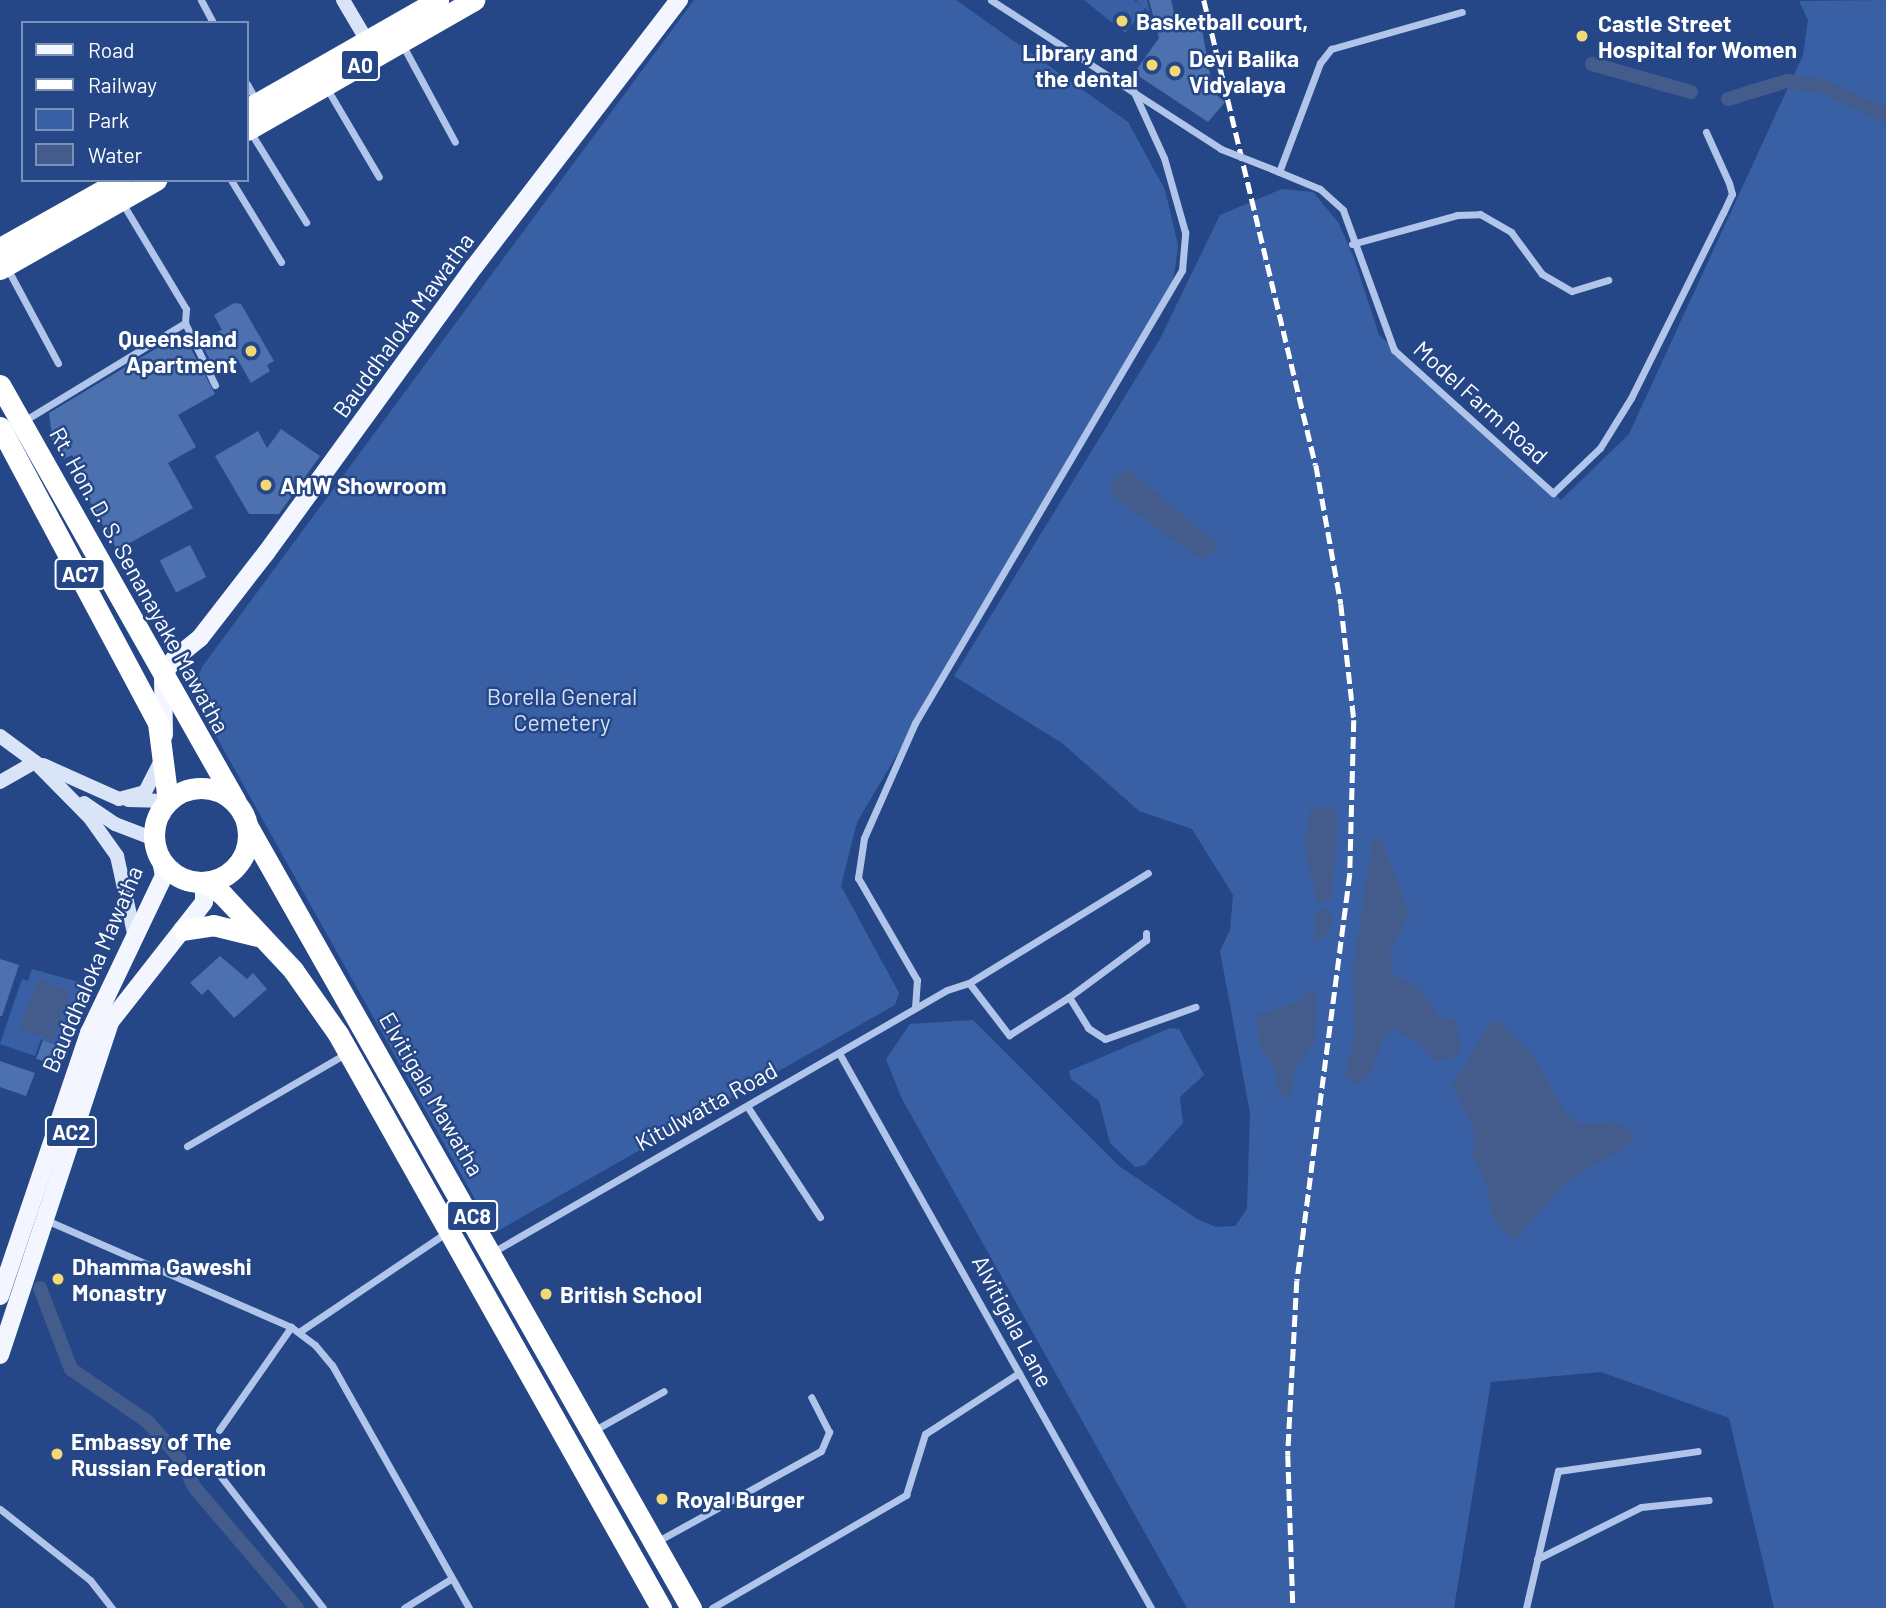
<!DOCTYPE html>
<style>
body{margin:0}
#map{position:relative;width:1886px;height:1608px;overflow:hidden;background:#254787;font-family:Barlow,sans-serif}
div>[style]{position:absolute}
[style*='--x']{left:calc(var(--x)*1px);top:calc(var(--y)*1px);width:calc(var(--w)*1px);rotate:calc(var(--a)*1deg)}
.green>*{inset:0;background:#3960a4}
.water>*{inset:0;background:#445c8b;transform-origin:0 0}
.canal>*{height:14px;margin:-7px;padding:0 7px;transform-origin:7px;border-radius:7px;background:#445c8b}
.building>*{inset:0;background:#4d70af;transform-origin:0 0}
.street>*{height:7px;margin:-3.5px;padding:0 3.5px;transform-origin:3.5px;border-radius:3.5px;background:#b0c5e9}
.secondary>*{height:14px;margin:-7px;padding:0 7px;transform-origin:7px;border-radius:7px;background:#dae4f7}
.primary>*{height:18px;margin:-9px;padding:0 9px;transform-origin:9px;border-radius:9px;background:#f3f6fe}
.highway>*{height:21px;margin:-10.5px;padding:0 10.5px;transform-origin:10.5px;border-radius:10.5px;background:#fff}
.highway>.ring{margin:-10.5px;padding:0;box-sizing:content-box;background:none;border:21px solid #fff;border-radius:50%}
.rail>*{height:4.5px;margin-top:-2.25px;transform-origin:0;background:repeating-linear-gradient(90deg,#fff 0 12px,transparent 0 17px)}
.street-bridge>*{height:7px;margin:-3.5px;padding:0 3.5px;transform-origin:3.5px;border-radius:3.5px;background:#b0c5e9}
.dots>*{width:19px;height:19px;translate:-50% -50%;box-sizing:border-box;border:4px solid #254787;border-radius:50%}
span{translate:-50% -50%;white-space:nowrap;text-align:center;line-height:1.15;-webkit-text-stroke:5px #254787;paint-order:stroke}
.shield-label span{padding:2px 5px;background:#254787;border:2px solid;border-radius:5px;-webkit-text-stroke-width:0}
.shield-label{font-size:21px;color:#fff;font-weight:700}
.poi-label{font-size:23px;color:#fff;font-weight:700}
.left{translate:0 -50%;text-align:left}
.right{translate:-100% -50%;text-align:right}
.street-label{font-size:23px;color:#fff}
.park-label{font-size:23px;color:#d4e1f7}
.legend{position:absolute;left:21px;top:21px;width:228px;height:161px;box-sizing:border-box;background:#254787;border:2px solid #7c91b7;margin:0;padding:9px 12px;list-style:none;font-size:21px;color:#fff}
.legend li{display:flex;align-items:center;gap:14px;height:35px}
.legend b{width:35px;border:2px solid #7c91b7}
</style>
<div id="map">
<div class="green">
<div style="clip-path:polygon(694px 0,956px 0,1128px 122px,1165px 190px,1178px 245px,1175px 270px,1169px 296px,857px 822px,841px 886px,899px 993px,895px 1005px,494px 1233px,197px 702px,195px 685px,202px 667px)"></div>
<div style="clip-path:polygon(1084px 0,1134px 0,1141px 6px,1136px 0,1147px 0,1150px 13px,1145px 8px,1125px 33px)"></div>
<div style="clip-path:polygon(1886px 0,1886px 1608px,1774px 1608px,1729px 1418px,1601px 1372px,1491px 1382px,1454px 1608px,1187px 1608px,901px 1097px,886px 1059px,910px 1024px,973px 1020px,1119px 1166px,1197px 1219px,1216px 1227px,1235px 1226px,1247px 1209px,1250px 1113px,1220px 951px,1230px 930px,1233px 895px,1192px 829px,1139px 811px,1062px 743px,954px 676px,1160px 339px,1220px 215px,1282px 189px,1313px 192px,1338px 222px,1354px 258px,1379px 335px,1561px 500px,1629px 434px,1803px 55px,1808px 20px,1799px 1px)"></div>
<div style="clip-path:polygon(32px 969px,86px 984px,82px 993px,87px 995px,67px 1049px,41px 1039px,35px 1056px,0 1044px,22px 979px,28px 981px)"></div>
<div style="clip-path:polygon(1170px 1028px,1179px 1029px,1204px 1075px,1180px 1097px,1183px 1123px,1145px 1165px,1135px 1167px,1110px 1143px,1099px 1101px,1071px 1079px,1069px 1071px)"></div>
</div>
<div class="water">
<div style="clip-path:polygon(1127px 468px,1218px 545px,1211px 555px,1200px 559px,1113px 496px,1109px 484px)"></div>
<div style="clip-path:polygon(1311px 807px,1334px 807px,1338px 816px,1332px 899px,1317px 905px,1304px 842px)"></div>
<div style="clip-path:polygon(1373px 837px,1380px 838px,1410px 913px,1390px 952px,1392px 973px,1418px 986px,1441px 1018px,1455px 1019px,1461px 1044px,1457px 1057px,1434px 1061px,1419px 1043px,1394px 1030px,1381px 1043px,1372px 1072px,1356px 1085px,1344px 1076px,1354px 1040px,1353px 967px)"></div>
<div style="clip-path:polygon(1327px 908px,1333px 917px,1328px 936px,1314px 942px,1315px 913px)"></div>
<div style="left:38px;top:979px;width:35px;height:53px;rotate:20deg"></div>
<div style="clip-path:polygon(1310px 990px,1317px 994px,1315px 1041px,1297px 1067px,1289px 1098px,1281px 1098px,1272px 1061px,1260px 1049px,1256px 1015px,1297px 1002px)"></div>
<div style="clip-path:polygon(1497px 1020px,1530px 1051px,1566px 1113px,1581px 1124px,1613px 1122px,1631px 1129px,1633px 1136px,1628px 1146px,1569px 1180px,1514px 1240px,1494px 1221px,1484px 1178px,1472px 1156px,1475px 1133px,1452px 1086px,1489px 1024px)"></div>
</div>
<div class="canal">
<div style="--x:1592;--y:64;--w:103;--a:15.8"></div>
<div style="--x:1728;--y:99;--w:62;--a:-17"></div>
<div style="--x:1787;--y:81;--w:36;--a:9"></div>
<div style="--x:1823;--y:87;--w:69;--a:24"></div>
<div style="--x:40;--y:1288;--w:87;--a:69.1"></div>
<div style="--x:71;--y:1369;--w:93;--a:34.5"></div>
<div style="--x:148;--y:1422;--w:45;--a:48.6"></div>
<div style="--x:178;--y:1456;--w:36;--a:62"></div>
<div style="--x:195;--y:1488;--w:157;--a:49.6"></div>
</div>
<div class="building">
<div style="clip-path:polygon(1149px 0,1171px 0,1179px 32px,1202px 29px,1213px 92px,1225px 102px,1208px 122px,1134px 73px,1159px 38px)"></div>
<div style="clip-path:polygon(234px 303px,241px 304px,274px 361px,267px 365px,270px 371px,251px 383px,237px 358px,215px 370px,200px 340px,222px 330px,214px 315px)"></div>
<div style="clip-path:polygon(177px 336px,184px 347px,189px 345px,215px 394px,178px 415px,196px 447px,168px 463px,193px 508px,117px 550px,76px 476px,84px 472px,72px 455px,64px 459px,53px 443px,49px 413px)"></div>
<div style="clip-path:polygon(281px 429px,320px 456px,279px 514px,249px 514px,215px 456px,258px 431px,267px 448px)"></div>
<div style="left:190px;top:545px;width:36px;height:34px;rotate:63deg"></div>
<div style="clip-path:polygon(220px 956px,247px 979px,253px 973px,267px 989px,234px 1018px,208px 989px,202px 995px,190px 983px)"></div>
<div style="clip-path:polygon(0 959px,19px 965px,2px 1016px,0 1016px)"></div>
<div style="left:43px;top:1040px;width:15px;height:20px;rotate:20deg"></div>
<div style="clip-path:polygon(0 1061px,35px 1073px,26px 1096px,0 1087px)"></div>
</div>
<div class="street">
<div style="--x:201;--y:0;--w:26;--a:62"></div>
<div style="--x:991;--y:0;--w:274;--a:32.9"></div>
<div style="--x:402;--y:44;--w:111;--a:61.6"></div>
<div style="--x:247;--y:84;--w:21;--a:61"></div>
<div style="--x:326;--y:87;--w:104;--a:59.5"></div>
<div style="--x:251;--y:133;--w:105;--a:58.3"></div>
<div style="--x:1272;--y:169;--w:52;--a:22.6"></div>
<div style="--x:1320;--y:189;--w:31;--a:42"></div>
<div style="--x:1343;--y:210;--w:149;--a:70"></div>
<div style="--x:1394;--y:350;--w:214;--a:42"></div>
<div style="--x:1553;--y:493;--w:65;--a:-43.8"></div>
<div style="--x:1600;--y:448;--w:59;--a:-58.2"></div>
<div style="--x:1631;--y:398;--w:207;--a:-63.6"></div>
<div style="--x:1723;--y:213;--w:21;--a:-65"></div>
<div style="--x:1732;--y:194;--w:11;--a:-105"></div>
<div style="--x:1729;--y:183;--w:56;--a:-114.3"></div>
<div style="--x:1279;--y:172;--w:116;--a:-69.4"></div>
<div style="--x:1320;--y:63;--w:18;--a:-52"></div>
<div style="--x:1331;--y:49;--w:136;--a:-15.8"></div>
<div style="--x:231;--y:180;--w:96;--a:58.6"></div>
<div style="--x:1352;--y:244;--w:109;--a:-15.4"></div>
<div style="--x:1457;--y:215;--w:23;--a:-2"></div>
<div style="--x:1480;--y:214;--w:36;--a:30"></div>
<div style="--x:1511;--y:232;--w:52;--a:53.6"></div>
<div style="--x:1542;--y:274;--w:34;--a:30"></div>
<div style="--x:1572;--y:291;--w:38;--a:-17"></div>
<div style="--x:7;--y:268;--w:108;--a:61.8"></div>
<div style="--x:185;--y:323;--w:69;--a:64.2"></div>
<div style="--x:22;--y:422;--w:191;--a:-31.3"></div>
<div style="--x:185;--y:323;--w:14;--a:-86"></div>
<div style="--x:186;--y:309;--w:126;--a:-121"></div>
<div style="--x:969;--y:983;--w:66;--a:52.4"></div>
<div style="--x:1009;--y:1035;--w:71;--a:-32.3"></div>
<div style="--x:1069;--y:997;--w:96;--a:-36.5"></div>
<div style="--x:1146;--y:940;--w:7;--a:-90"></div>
<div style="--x:1069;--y:997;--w:36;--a:58"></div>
<div style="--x:1088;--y:1028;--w:20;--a:33"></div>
<div style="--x:1105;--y:1039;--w:96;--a:-19.6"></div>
<div style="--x:915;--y:1008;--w:28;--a:-86"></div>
<div style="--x:917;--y:980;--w:118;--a:-120"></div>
<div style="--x:858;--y:878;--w:40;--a:-81.5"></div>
<div style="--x:864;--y:838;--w:126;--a:-66.1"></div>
<div style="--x:915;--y:723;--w:526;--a:-59.48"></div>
<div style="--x:1182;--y:270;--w:38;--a:-85"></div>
<div style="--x:1185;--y:232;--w:77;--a:-105.8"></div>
<div style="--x:1164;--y:158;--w:75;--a:-114.5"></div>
<div style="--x:839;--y:1053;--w:637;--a:60.66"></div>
<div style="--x:747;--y:1106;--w:133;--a:56.7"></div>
<div style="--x:187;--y:1146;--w:183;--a:-30.2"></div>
<div style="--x:46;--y:1220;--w:267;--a:23.6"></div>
<div style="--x:291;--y:1327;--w:30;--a:37"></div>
<div style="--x:315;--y:1345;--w:26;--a:50"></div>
<div style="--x:332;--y:1365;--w:279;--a:60.6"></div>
<div style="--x:493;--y:1252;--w:524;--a:-29.99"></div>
<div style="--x:947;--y:990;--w:23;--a:-18"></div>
<div style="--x:969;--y:983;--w:210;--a:-31.6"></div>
<div style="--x:299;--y:1332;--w:177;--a:-34"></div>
<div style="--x:219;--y:1430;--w:126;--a:-55"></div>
<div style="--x:593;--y:1431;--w:81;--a:-29.4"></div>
<div style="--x:218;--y:1473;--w:171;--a:52.1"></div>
<div style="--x:0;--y:1509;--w:115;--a:38.3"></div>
<div style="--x:90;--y:1580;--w:36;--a:52"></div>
<div style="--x:656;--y:1542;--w:188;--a:-28.9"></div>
<div style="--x:821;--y:1451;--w:21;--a:-67"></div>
<div style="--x:829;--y:1432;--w:39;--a:-117"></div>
<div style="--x:1537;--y:1559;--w:116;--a:-26.6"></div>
<div style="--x:1641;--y:1507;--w:68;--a:-5.9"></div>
<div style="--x:404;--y:1608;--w:55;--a:-31.7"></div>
<div style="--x:712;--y:1608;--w:225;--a:-30.2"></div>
<div style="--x:906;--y:1495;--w:64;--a:-72.7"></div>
<div style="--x:925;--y:1434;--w:112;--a:-33"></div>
<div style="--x:1526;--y:1608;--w:141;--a:-76.9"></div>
<div style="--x:1558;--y:1471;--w:141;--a:-8.1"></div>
</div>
<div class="secondary">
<div style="--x:343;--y:0;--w:45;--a:59.5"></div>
<div style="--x:0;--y:736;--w:52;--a:36.4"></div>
<div style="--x:35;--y:762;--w:78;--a:45.5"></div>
<div style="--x:90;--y:818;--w:47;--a:54.6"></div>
<div style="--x:117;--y:856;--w:84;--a:77.6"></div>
<div style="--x:43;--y:765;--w:83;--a:24.1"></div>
<div style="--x:119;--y:799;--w:27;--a:-15"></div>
<div style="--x:145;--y:792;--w:34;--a:-63"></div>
<div style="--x:0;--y:782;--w:40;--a:-29.7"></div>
<div style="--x:128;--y:800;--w:40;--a:1.4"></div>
<div style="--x:84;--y:803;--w:37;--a:34"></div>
<div style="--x:115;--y:824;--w:42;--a:21"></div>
</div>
<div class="primary">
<div style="--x:164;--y:735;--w:60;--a:-91"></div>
<div style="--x:163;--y:675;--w:19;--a:-55"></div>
<div style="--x:174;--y:659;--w:33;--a:-39"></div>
<div style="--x:200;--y:638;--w:108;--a:-52.2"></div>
<div style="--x:266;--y:553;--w:354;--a:-54"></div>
<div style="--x:474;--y:267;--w:337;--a:-52.5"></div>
<div style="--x:0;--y:1296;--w:278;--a:-71.3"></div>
<div style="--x:89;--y:1033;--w:174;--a:-64.5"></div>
<div style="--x:164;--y:876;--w:15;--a:-101"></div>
<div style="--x:0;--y:1355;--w:351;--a:-71.7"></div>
<div style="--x:110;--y:1022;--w:152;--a:-51.9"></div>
<div style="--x:204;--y:902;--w:20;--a:-90"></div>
</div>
<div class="highway">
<div style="--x:247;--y:109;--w:220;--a:-29.7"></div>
<div style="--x:247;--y:130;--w:262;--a:-29.8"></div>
<div style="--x:0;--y:248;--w:139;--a:-29.3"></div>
<div style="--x:0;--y:269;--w:180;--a:-29.7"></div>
<div style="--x:0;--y:385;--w:478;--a:60.5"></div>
<div style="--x:0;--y:427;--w:336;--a:61.9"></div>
<div style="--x:158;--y:723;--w:79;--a:82.7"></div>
<div class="ring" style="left:154px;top:788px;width:73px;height:73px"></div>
<div style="--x:248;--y:827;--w:898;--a:60.44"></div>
<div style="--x:204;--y:882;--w:22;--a:34"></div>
<div style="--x:222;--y:894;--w:104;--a:46.9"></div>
<div style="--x:293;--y:970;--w:78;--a:54.9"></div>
<div style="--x:338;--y:1034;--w:659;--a:60.63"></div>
<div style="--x:183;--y:930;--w:30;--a:-9"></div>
<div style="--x:213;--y:925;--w:45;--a:14"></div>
</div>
<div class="rail">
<div style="--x:1204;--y:0;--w:478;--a:76.5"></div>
<div style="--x:1316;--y:465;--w:141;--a:79.8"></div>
<div style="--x:1341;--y:604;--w:117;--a:83.6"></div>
<div style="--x:1354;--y:720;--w:154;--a:91.5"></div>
<div style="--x:1350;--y:874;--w:410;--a:97.4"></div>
<div style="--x:1297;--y:1281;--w:174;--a:93"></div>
<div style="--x:1288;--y:1455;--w:153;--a:88.1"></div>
</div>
<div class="street-bridge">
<div style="--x:1221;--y:149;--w:55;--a:21.4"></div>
</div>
<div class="dots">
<div style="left:1122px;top:21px;background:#f3d974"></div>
<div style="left:1582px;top:36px;background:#f3d974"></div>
<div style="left:1152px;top:65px;background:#f3d974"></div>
<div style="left:1175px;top:71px;background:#f3d974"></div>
<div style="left:251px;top:351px;background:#f3d974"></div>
<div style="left:266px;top:485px;background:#f3d974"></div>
<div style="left:58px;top:1279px;background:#f3d974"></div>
<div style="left:546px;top:1294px;background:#f3d974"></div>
<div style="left:57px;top:1454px;background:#f3d974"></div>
<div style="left:662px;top:1499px;background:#f3d974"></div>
</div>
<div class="shield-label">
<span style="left:360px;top:65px">A0</span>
<span style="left:80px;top:574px">AC7</span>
<span style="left:71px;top:1132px">AC2</span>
<span style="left:472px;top:1216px">AC8</span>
</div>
<div class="poi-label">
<span class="left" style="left:1136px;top:21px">Basketball court,</span>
<span class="left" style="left:1598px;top:36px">Castle Street<br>Hospital for Women</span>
<span class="right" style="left:1138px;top:65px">Library and<br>the dental</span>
<span class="left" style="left:1189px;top:71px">Devi Balika<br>Vidyalaya</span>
<span class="right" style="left:237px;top:351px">Queensland<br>Apartment</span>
<span class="left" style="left:280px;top:485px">AMW Showroom</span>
<span class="left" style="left:72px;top:1279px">Dhamma Gaweshi<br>Monastry</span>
<span class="left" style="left:560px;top:1294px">British School</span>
<span class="left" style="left:71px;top:1454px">Embassy of The<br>Russian Federation</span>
<span class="left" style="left:676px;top:1499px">Royal Burger</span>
</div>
<div class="street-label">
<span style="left:403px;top:325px;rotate:-54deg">Bauddhaloka Mawatha</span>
<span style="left:1481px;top:402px;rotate:42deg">Model Farm Road</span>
<span style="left:140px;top:580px;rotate:61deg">Rt. Hon. D. S. Senanayake Mawatha</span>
<span style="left:92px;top:969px;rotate:-67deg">Bauddhaloka Mawatha</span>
<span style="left:432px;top:1094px;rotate:60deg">Elvitigala Mawatha</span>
<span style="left:706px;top:1106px;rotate:-29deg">Kitulwatta Road</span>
<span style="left:1013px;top:1321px;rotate:62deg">Alvitigala Lane</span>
</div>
<div class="park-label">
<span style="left:562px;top:709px">Borella General<br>Cemetery</span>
</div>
<ul class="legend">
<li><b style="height:9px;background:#f3f6fe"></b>Road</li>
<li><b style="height:9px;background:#fff"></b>Railway</li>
<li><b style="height:19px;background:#3960a4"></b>Park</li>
<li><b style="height:19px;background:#445c8b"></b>Water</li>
</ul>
</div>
